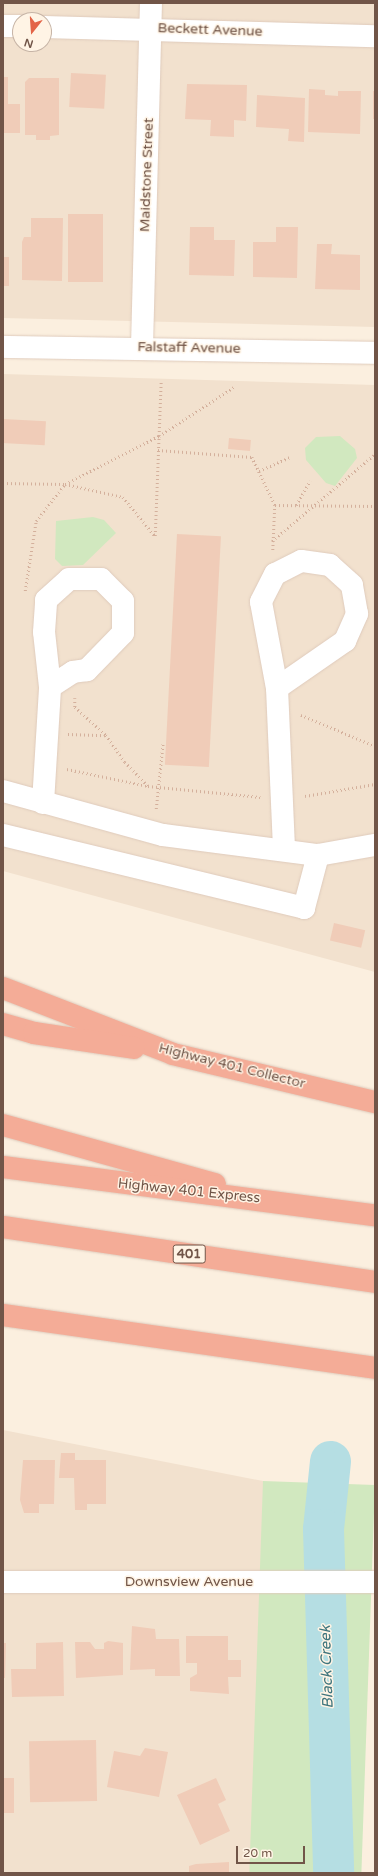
<!DOCTYPE html>
<style>
body{margin:0}
#map{position:relative;width:378px;height:1876px;overflow:hidden;background:#fbefdf;font-family:"Varela Round",sans-serif}
div>[style]{position:absolute}
[style*='--x']{left:calc(var(--x)*1px);top:calc(var(--y)*1px);width:calc(var(--w)*1px);rotate:calc(var(--a)*1deg)}
.residential>*{inset:0;background:#f2e1ce}
.green>*{inset:0;background:#d1e8bf;transform-origin:0 0}
.river>*{height:41px;margin:-20.5px;padding:0 20.5px;transform-origin:20.5px;border-radius:20.5px;background:#b5dee3}
.building>*{inset:0;background:#f0ccb8;transform-origin:0 0}
.path>*{height:2.5px;margin-top:-1.25px;transform-origin:0;background:repeating-linear-gradient(90deg,#d4b09c 0 1px,transparent 0 4px)}
.roads{filter:drop-shadow(0 0 1px #dfcbbc) drop-shadow(0 0 1px #dfcbbc)}
.minor>*{height:22px;margin:-11px;padding:0 11px;transform-origin:11px;border-radius:11px;background:#fff}
.highway>*{height:22px;margin:-11px;padding:0 11px;transform-origin:11px;border-radius:11px;background:#f4ac97}
span{translate:-50% -50%;white-space:nowrap;text-align:center;line-height:1.15;-webkit-text-stroke:3px #fff4e5;paint-order:stroke}
.shield-label span{padding:1px 3px;background:#fff4e5;border:1px solid;border-radius:3px;-webkit-text-stroke-width:0}
.shield-label{font-size:13px;color:#715548;font-weight:700}
.street-label{font-size:14px;color:#715548}
.water-label{font-size:15px;color:#3f757d;font-style:italic}
.frame{position:absolute;inset:0;border:4px solid #715548;pointer-events:none}
.north{position:absolute;left:12px;top:12px;width:40px;height:40px;box-sizing:border-box;background:#fff4e5;border:1px solid #c6b4a6;border-radius:50%;rotate:197deg;font-size:11px;font-weight:700;line-height:16px;text-align:center;color:#715548}
.north::after{content:'';display:block;margin:auto;width:14px;height:18px;background:#e36447;clip-path:polygon(50% 0,100% 100%,50% 72%,0 100%)}
.scale{position:absolute;left:236px;top:1846px;width:69px;height:18px;box-sizing:border-box;border:2px solid #715548;border-top:0;padding-left:5px;font-size:12px;line-height:14px;white-space:nowrap;color:#715548;-webkit-text-stroke:3px #fff4e5;paint-order:stroke}
</style>
<div id="map">
<div class="residential">
<div style="clip-path:polygon(evenodd,3px 3px,375px 3px,375px 327px,3px 318px,3px 3px,20px 20px,44px 20px,44px 44px,20px 44px,20px 20px)"></div>
<div style="clip-path:polygon(3px 374px,375px 385px,375px 972px,3px 871px)"></div>
<div style="clip-path:polygon(3px 1430px,263px 1481px,277px 1873px,3px 1873px)"></div>
</div>
<div class="green">
<div style="clip-path:polygon(340px 436px,355px 449px,357px 458px,335px 486px,326px 483px,306px 460px,305px 448px,316px 437px)"></div>
<div style="clip-path:polygon(93px 517px,104px 520px,116px 533px,83px 565px,62px 566px,55px 559px,56px 521px)"></div>
<div style="left:263px;top:1481px;width:112px;height:392px;rotate:2deg"></div>
</div>
<div class="river">
<div style="--x:330;--y:1461;--w:68;--a:95.9"></div>
<div style="--x:323;--y:1529;--w:344;--a:88.3"></div>
</div>
<div class="building">
<div style="left:71px;top:73px;width:35px;height:34px;rotate:3deg"></div>
<div style="clip-path:polygon(3px 77px,8px 77px,8px 104px,20px 104px,20px 133px,3px 133px)"></div>
<div style="clip-path:polygon(29px 78px,59px 78px,59px 135px,50px 136px,50px 140px,36px 140px,36px 135px,25px 135px,25px 82px)"></div>
<div style="clip-path:polygon(187px 84px,247px 85px,246px 121px,234px 120px,234px 137px,210px 136px,211px 120px,185px 119px)"></div>
<div style="clip-path:polygon(309px 89px,325px 90px,325px 95px,338px 96px,338px 91px,361px 91px,360px 134px,308px 132px)"></div>
<div style="left:373px;top:91px;width:2px;height:28px"></div>
<div style="clip-path:polygon(257px 95px,305px 98px,304px 142px,288px 141px,289px 129px,256px 127px)"></div>
<div style="left:68px;top:214px;width:35px;height:68px"></div>
<div style="clip-path:polygon(31px 218px,63px 218px,62px 281px,22px 280px,22px 242px,24px 237px,31px 237px)"></div>
<div style="clip-path:polygon(190px 227px,214px 227px,214px 240px,235px 240px,234px 276px,189px 275px)"></div>
<div style="clip-path:polygon(276px 227px,298px 227px,297px 278px,253px 277px,253px 242px,276px 242px)"></div>
<div style="clip-path:polygon(317px 244px,332px 244px,331px 254px,360px 255px,360px 290px,315px 289px)"></div>
<div style="left:3px;top:257px;width:6px;height:29px"></div>
<div style="left:3px;top:419px;width:43px;height:24px;rotate:3deg"></div>
<div style="left:229px;top:438px;width:22px;height:11px;rotate:5deg"></div>
<div style="left:177px;top:534px;width:44px;height:231px;rotate:3deg"></div>
<div style="left:334px;top:923px;width:32px;height:18px;rotate:13deg"></div>
<div style="clip-path:polygon(61px 1453px,75px 1453px,75px 1460px,106px 1460px,106px 1504px,87px 1504px,87px 1510px,75px 1510px,74px 1478px,59px 1478px)"></div>
<div style="clip-path:polygon(23px 1460px,55px 1460px,54px 1504px,39px 1504px,39px 1513px,24px 1513px,20px 1500px)"></div>
<div style="clip-path:polygon(132px 1626px,155px 1629px,156px 1639px,179px 1639px,180px 1676px,155px 1676px,155px 1669px,130px 1670px)"></div>
<div style="clip-path:polygon(186px 1636px,228px 1636px,228px 1660px,241px 1660px,241px 1677px,228px 1677px,229px 1694px,190px 1691px,190px 1678px,197px 1674px,197px 1663px,186px 1663px)"></div>
<div style="clip-path:polygon(108px 1641px,123px 1643px,123px 1675px,76px 1678px,75px 1642px,90px 1642px,95px 1649px,104px 1649px,104px 1643px)"></div>
<div style="clip-path:polygon(63px 1642px,64px 1696px,12px 1697px,11px 1669px,36px 1669px,36px 1643px)"></div>
<div style="clip-path:polygon(3px 1643px,6px 1643px,5px 1678px,3px 1678px)"></div>
<div style="left:96px;top:1740px;width:61px;height:67px;rotate:89deg"></div>
<div style="clip-path:polygon(145px 1748px,168px 1752px,159px 1797px,107px 1787px,114px 1751px,140px 1756px)"></div>
<div style="left:3px;top:1778px;width:11px;height:35px"></div>
<div style="clip-path:polygon(216px 1778px,226px 1800px,218px 1804px,230px 1831px,200px 1845px,177px 1795px)"></div>
<div style="clip-path:polygon(229px 1862px,229px 1873px,189px 1873px,189px 1866px,196px 1864px)"></div>
</div>
<div class="path">
<div style="--x:158;--y:450;--w:94;--a:4.3"></div>
<div style="--x:252;--y:457;--w:53;--a:64.4"></div>
<div style="--x:275;--y:505;--w:45;--a:92.5"></div>
<div style="--x:259;--y:471;--w:35;--a:-24"></div>
<div style="--x:3;--y:483;--w:62;--a:0.9"></div>
<div style="--x:65;--y:484;--w:59;--a:12.6"></div>
<div style="--x:123;--y:497;--w:50;--a:50.6"></div>
<div style="--x:155;--y:536;--w:154;--a:-87.8"></div>
<div style="--x:275;--y:505;--w:100;--a:0.6"></div>
<div style="--x:296;--y:505;--w:28;--a:-60"></div>
<div style="--x:272;--y:541;--w:135;--a:-40.2"></div>
<div style="--x:25;--y:591;--w:71;--a:-81.1"></div>
<div style="--x:36;--y:521;--w:47;--a:-51.9"></div>
<div style="--x:65;--y:484;--w:106;--a:-27.1"></div>
<div style="--x:159;--y:436;--w:90;--a:-33.2"></div>
<div style="--x:75;--y:698;--w:9;--a:90"></div>
<div style="--x:75;--y:707;--w:42;--a:42.1"></div>
<div style="--x:106;--y:735;--w:33;--a:55"></div>
<div style="--x:125;--y:762;--w:33;--a:46"></div>
<div style="--x:301;--y:715;--w:80;--a:22.7"></div>
<div style="--x:68;--y:734;--w:37;--a:2"></div>
<div style="--x:67;--y:769;--w:83;--a:11.9"></div>
<div style="--x:148;--y:786;--w:113;--a:5.6"></div>
<div style="--x:305;--y:796;--w:71;--a:-9.7"></div>
<div style="--x:156;--y:809;--w:67;--a:-84"></div>
</div>
<div class="roads">
<div class="minor">
<div style="--x:3;--y:26;--w:17;--a:0"></div>
<div style="--x:44;--y:27;--w:331;--a:1.6"></div>
<div style="--x:142;--y:346;--w:343;--a:-88.5"></div>
<div style="--x:3;--y:347;--w:372;--a:0.9"></div>
<div style="--x:277;--y:688;--w:83;--a:-34.7"></div>
<div style="--x:345;--y:641;--w:30;--a:-66"></div>
<div style="--x:357;--y:614;--w:29;--a:-100"></div>
<div style="--x:352;--y:585;--w:30;--a:-138"></div>
<div style="--x:330;--y:565;--w:29;--a:-172"></div>
<div style="--x:301;--y:561;--w:29;--a:153"></div>
<div style="--x:275;--y:574;--w:31;--a:117"></div>
<div style="--x:261;--y:602;--w:87;--a:79.5"></div>
<div style="--x:277;--y:688;--w:162;--a:87.5"></div>
<div style="--x:3;--y:791;--w:166;--a:15.4"></div>
<div style="--x:163;--y:835;--w:156;--a:7.4"></div>
<div style="--x:318;--y:855;--w:58;--a:-10"></div>
<div style="--x:43;--y:803;--w:116;--a:-86.5"></div>
<div style="--x:50;--y:687;--w:55;--a:-96.2"></div>
<div style="--x:44;--y:632;--w:32;--a:-86"></div>
<div style="--x:46;--y:600;--w:31;--a:-42"></div>
<div style="--x:69;--y:579;--w:32;--a:0"></div>
<div style="--x:101;--y:579;--w:31;--a:45"></div>
<div style="--x:123;--y:601;--w:32;--a:90"></div>
<div style="--x:123;--y:633;--w:52;--a:134.2"></div>
<div style="--x:87;--y:670;--w:14;--a:172"></div>
<div style="--x:73;--y:672;--w:27;--a:147"></div>
<div style="--x:3;--y:835;--w:310;--a:13.6"></div>
<div style="--x:304;--y:908;--w:55;--a:-75.2"></div>
<div style="--x:3;--y:1582;--w:372;--a:0"></div>
</div>
<div class="highway">
<div style="--x:3;--y:988;--w:182;--a:21.2"></div>
<div style="--x:173;--y:1054;--w:208;--a:13.4"></div>
<div style="--x:3;--y:1024;--w:32;--a:16"></div>
<div style="--x:34;--y:1033;--w:101;--a:8.5"></div>
<div style="--x:3;--y:1125;--w:220;--a:15.6"></div>
<div style="--x:3;--y:1167;--w:375;--a:7.4"></div>
<div style="--x:3;--y:1227;--w:376;--a:8.4"></div>
<div style="--x:3;--y:1315;--w:376;--a:8.1"></div>
</div>
</div>
<div class="shield-label">
<span style="left:189px;top:1254px">401</span>
</div>
<div class="street-label">
<span style="left:210px;top:30px;rotate:2deg">Beckett Avenue</span>
<span style="left:147px;top:175px;rotate:-88deg">Maidstone Street</span>
<span style="left:189px;top:348px;rotate:1deg">Falstaff Avenue</span>
<span style="left:232px;top:1066px;rotate:14deg">Highway 401 Collector</span>
<span style="left:189px;top:1191px;rotate:6deg">Highway 401 Express</span>
<span style="left:189px;top:1582px">Downsview Avenue</span>
</div>
<div class="water-label">
<span style="left:327px;top:1667px;rotate:-92deg">Black Creek</span>
</div>
<div class="frame"></div>
<div class="north">N</div>
<div class="scale">20 m</div>
</div>
